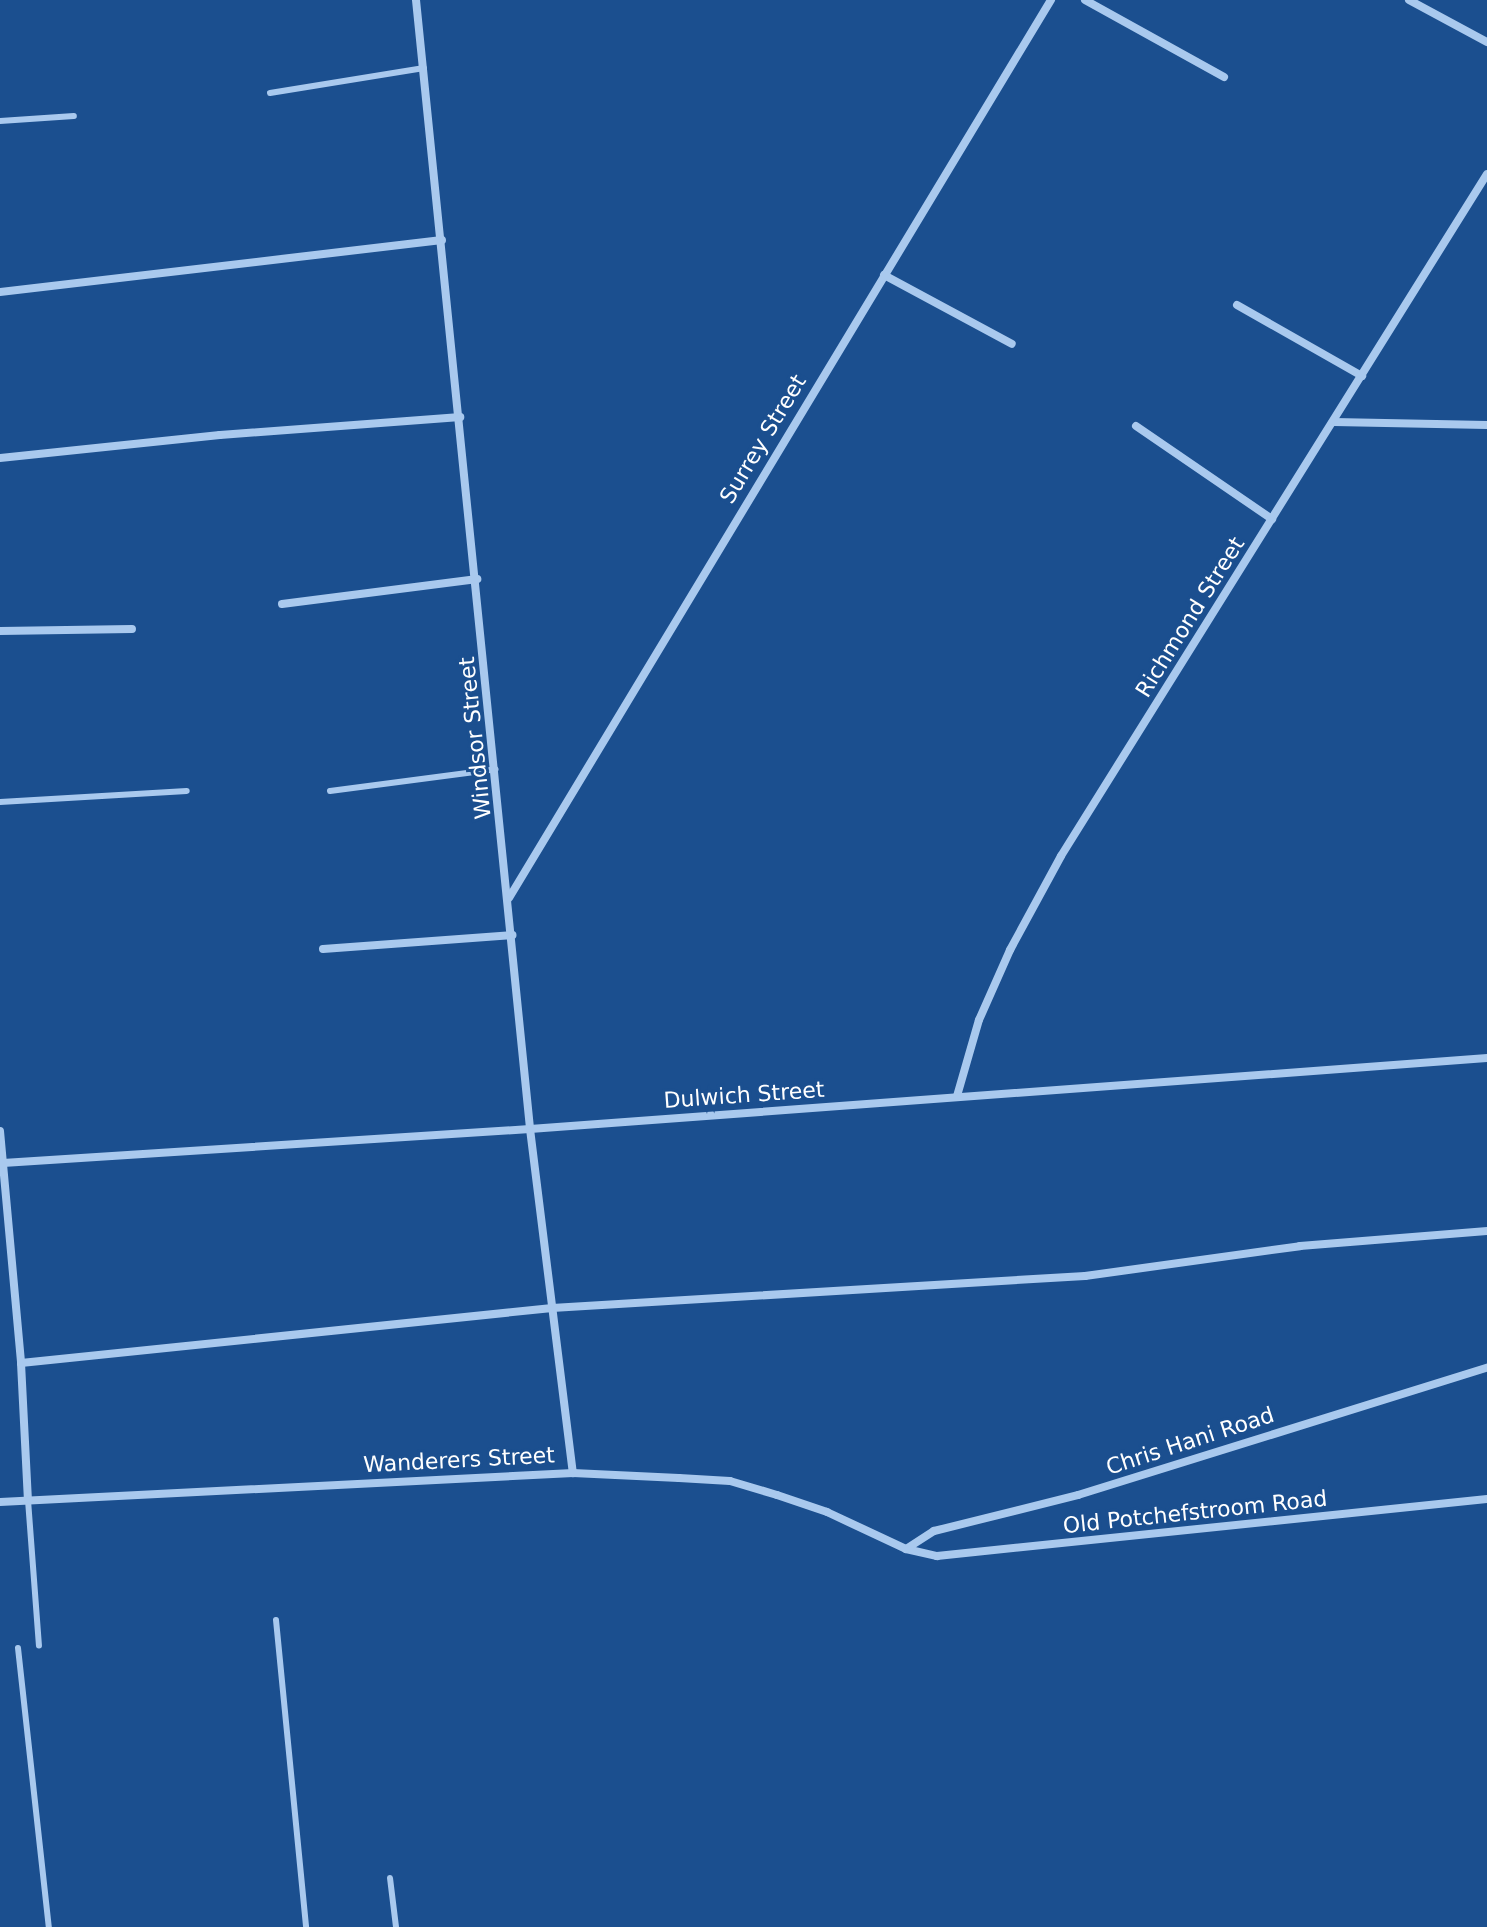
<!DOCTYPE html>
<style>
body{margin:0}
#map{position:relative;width:1487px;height:1927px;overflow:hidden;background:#1b4f8f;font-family:"DejaVu Sans",sans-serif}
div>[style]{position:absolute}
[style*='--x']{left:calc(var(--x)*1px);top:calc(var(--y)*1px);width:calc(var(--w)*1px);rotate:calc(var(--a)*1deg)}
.service>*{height:6px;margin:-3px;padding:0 3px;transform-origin:3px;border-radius:3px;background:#a9c9ee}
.minor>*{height:8px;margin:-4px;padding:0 4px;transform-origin:4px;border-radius:4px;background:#a9c9ee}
span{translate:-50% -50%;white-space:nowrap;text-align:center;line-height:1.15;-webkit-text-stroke:6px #1b4f8f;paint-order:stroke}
.street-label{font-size:22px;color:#fff}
</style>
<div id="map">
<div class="service">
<div style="--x:270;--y:93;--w:156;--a:-9.2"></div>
<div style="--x:0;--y:121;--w:74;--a:-3.9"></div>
<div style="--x:330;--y:791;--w:167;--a:-7.5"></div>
<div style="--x:0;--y:802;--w:187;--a:-3.4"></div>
<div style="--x:28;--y:1500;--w:146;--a:85.7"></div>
<div style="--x:276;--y:1620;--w:308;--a:84.4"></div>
<div style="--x:18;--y:1648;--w:281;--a:83.7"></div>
<div style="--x:390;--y:1878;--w:49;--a:83"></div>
</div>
<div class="minor">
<div style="--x:416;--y:0;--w:1135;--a:84.23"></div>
<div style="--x:530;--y:1129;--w:347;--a:82.9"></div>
<div style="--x:1085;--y:0;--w:159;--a:29"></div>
<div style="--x:1409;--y:0;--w:89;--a:28.3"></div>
<div style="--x:884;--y:275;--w:145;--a:28.3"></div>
<div style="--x:0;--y:292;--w:445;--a:-6.7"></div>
<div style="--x:1237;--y:305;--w:144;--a:29.6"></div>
<div style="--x:1334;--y:422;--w:153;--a:1.1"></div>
<div style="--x:1136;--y:426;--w:165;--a:34.4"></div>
<div style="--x:0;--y:458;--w:221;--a:-6"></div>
<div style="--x:220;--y:435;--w:241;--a:-4.3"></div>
<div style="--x:282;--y:604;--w:197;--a:-7.3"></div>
<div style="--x:0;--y:631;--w:132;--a:-0.9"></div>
<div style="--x:509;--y:898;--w:1049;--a:-58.89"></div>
<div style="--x:323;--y:949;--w:190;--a:-4.2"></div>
<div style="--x:957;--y:1096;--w:79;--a:-73.9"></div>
<div style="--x:979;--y:1020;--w:77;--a:-66.1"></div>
<div style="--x:1010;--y:950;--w:107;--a:-61.5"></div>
<div style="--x:1061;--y:856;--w:804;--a:-58.01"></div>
<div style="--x:0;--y:1131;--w:233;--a:84.8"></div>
<div style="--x:21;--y:1363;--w:137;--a:87.1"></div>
<div style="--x:3;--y:1163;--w:528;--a:-3.69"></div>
<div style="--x:530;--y:1129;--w:960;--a:-4.24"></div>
<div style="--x:21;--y:1363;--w:534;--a:-5.91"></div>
<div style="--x:552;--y:1308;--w:534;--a:-3.44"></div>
<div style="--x:1085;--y:1276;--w:217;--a:-7.9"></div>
<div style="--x:1300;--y:1246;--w:188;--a:-4.6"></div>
<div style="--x:0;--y:1502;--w:574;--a:-2.9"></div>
<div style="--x:573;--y:1473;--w:106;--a:2.7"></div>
<div style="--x:679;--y:1478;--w:51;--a:3.4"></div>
<div style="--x:730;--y:1481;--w:49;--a:16.6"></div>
<div style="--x:777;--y:1495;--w:53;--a:18.8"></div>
<div style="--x:827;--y:1512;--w:87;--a:25.1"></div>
<div style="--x:906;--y:1549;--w:32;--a:13"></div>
<div style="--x:937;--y:1556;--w:553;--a:-5.92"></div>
<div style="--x:906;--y:1549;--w:33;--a:-33"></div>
<div style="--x:934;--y:1531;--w:148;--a:-14"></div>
<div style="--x:1078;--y:1495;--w:428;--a:-17.3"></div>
</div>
<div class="street-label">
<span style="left:763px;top:439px;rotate:-59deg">Surrey Street</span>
<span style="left:1190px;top:617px;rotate:-58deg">Richmond Street</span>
<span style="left:475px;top:738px;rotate:-96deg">Windsor Street</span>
<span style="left:744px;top:1095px;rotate:-4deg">Dulwich Street</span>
<span style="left:1190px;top:1441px;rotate:-18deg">Chris Hani Road</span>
<span style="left:459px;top:1460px;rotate:-3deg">Wanderers Street</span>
<span style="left:1195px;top:1512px;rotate:-6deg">Old Potchefstroom Road</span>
</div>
</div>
